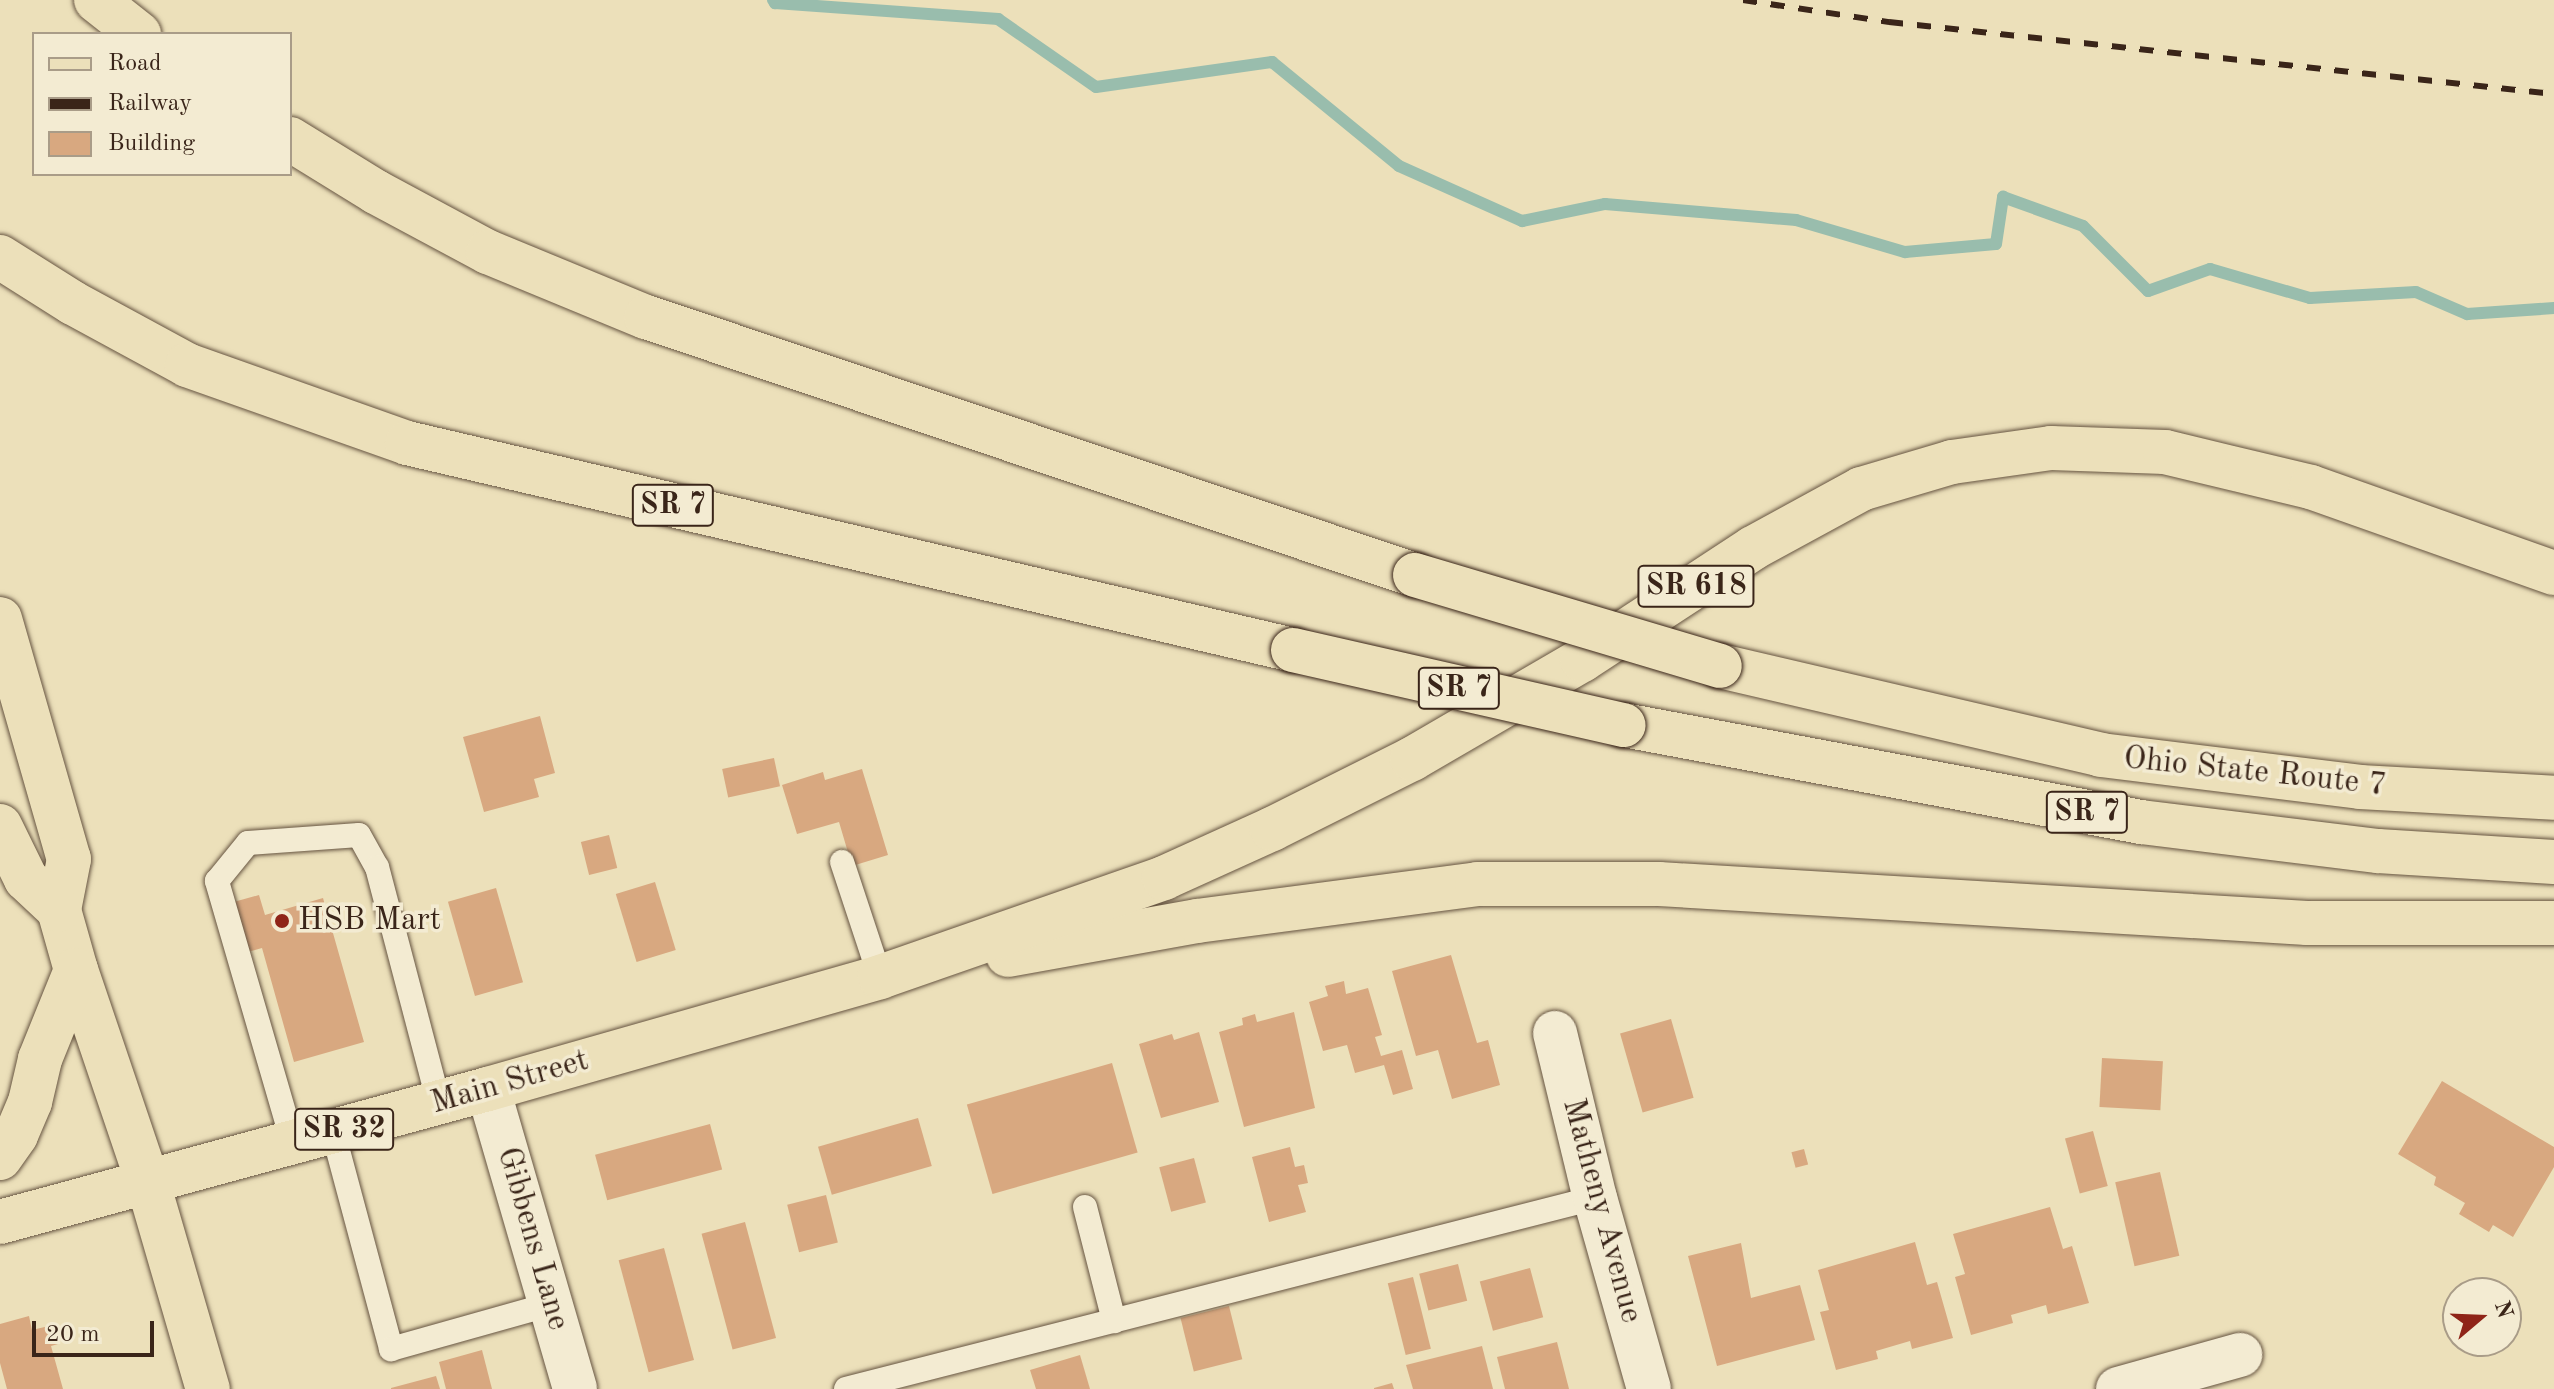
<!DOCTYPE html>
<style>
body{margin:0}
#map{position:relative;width:2554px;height:1389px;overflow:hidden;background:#ece0ba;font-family:"Old Standard TT",serif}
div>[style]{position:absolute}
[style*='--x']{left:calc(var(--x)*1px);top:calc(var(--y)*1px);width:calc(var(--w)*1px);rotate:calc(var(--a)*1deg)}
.stream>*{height:12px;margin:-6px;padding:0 6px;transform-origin:6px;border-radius:6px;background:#99bdad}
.building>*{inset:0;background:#d8a880;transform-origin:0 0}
.roads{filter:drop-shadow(0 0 2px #665441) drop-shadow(0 0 2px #665441)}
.lane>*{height:24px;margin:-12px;padding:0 12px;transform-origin:12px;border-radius:12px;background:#f3ebd2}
.street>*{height:44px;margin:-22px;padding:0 22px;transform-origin:22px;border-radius:22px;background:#f3ebd2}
.primary>*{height:44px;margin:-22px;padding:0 22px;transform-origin:22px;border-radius:22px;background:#ece0ba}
.highway>*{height:44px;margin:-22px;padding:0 22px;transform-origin:22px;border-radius:22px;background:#ece0ba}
.rail>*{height:6px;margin-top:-3px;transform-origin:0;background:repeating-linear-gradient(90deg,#3a2519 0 14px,transparent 0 28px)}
.bridges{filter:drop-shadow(0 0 2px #3a2519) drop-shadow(0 0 2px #3a2519)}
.highway-bridge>*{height:44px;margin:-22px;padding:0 22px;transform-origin:22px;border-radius:22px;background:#ece0ba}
.dots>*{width:22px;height:22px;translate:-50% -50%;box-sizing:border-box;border:4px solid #f3ebd2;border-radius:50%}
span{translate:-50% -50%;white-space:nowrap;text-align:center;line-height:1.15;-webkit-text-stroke:7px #f3ebd2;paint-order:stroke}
.shield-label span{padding:2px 6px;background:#f3ebd2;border:2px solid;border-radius:6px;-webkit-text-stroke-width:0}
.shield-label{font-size:30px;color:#3a2519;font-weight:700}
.street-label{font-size:32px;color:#3a2519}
.poi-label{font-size:32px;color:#3a2519}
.left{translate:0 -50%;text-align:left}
.legend{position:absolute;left:32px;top:32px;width:260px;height:144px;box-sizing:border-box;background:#f3ebd2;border:2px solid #a99c88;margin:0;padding:10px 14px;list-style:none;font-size:24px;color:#3a2519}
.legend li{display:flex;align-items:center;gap:16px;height:40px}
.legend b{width:40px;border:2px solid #a99c88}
.north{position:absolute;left:2442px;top:1277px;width:80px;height:80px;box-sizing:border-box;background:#f3ebd2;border:2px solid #a99c88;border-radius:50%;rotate:71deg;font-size:22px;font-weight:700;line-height:32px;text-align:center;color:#3a2519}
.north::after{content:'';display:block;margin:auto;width:28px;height:36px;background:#8f2418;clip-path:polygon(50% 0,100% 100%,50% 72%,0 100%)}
.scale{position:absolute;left:32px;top:1321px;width:122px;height:36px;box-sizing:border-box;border:4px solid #3a2519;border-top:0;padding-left:10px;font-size:24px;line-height:28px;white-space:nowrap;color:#3a2519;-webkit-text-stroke:6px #f3ebd2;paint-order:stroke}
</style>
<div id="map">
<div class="stream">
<div style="--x:773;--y:0;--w:4;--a:56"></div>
<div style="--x:775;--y:3;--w:224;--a:4.1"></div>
<div style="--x:998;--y:19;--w:119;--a:34.8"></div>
<div style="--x:1096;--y:87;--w:178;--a:-8.1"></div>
<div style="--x:1272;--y:62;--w:164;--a:39.3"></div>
<div style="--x:1399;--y:166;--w:135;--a:24.1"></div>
<div style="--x:1522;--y:221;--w:85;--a:-11.6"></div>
<div style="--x:1605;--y:204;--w:192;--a:4.8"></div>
<div style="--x:1796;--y:220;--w:114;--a:16.4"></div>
<div style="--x:1905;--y:252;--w:91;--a:-5"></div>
<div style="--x:1996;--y:244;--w:48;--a:-81.5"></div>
<div style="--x:2003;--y:197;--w:85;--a:19.9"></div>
<div style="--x:2083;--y:226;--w:92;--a:45"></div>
<div style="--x:2148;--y:291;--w:66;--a:-19.5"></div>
<div style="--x:2210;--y:269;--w:104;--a:16.2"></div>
<div style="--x:2310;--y:298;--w:106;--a:-3.2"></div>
<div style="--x:2416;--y:292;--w:56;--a:23.3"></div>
<div style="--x:2467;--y:314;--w:87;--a:-3.9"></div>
</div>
<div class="building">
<div style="clip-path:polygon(540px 716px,555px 773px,534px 779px,539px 797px,484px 812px,463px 737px)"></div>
<div style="left:774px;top:758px;width:29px;height:53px;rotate:78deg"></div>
<div style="clip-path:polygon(862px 769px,888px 855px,852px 866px,839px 822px,797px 834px,782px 785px,823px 772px,825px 780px)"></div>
<div style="left:609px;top:835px;width:34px;height:29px;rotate:76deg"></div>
<div style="left:655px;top:882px;width:71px;height:41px;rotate:73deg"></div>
<div style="left:496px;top:888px;width:98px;height:50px;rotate:74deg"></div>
<div style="clip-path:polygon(259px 895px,265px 915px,323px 898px,364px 1042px,294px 1062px,262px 948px,244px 953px,230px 903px)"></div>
<div style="clip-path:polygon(1451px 955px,1477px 1043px,1488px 1040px,1500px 1085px,1452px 1099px,1438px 1050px,1416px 1056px,1392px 971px)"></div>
<div style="clip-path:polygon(1344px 981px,1346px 994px,1368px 988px,1382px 1035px,1375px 1037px,1381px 1056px,1402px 1050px,1413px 1089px,1393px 1095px,1384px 1065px,1355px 1073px,1347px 1045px,1323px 1051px,1309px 1002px,1328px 996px,1325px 986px)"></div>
<div style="clip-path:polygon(1294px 1012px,1315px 1108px,1244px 1127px,1219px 1032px,1243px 1025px,1242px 1018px,1255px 1014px,1257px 1022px)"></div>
<div style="left:1671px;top:1019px;width:82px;height:53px;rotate:74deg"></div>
<div style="clip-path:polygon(1199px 1032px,1219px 1102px,1161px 1118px,1139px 1044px,1172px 1034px,1174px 1040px)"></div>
<div style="left:2102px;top:1058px;width:61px;height:49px;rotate:3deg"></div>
<div style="left:1112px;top:1063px;width:93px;height:151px;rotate:74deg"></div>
<div style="clip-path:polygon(2442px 1081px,2554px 1147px,2554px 1167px,2513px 1237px,2493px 1225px,2489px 1232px,2459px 1214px,2465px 1203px,2434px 1185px,2436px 1177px,2398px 1154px)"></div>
<div style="left:918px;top:1118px;width:50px;height:104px;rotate:74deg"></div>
<div style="left:710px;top:1124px;width:47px;height:119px;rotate:75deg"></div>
<div style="left:2093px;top:1131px;width:57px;height:29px;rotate:75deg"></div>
<div style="clip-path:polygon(1290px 1147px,1295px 1167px,1304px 1165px,1308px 1183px,1298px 1185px,1306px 1212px,1269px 1222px,1252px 1157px)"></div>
<div style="left:1804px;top:1149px;width:16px;height:13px;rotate:75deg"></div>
<div style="left:1194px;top:1158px;width:46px;height:36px;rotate:75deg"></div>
<div style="left:2160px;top:1172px;width:86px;height:46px;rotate:77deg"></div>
<div style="left:826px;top:1195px;width:49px;height:40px;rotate:76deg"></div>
<div style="clip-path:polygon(2050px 1207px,2063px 1249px,2072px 1246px,2089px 1303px,2048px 1314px,2046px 1305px,2011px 1315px,2013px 1323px,1971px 1335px,1955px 1277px,1965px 1274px,1953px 1234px)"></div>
<div style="left:745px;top:1222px;width:120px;height:45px;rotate:75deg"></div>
<div style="clip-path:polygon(1915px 1242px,1927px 1285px,1937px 1282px,1953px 1338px,1912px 1349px,1910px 1341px,1876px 1351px,1878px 1359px,1836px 1370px,1820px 1312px,1829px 1310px,1818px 1270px)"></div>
<div style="clip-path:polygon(1741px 1243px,1751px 1298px,1800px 1285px,1815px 1340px,1717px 1366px,1688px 1256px)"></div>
<div style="left:664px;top:1248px;width:116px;height:47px;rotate:75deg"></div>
<div style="left:1458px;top:1264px;width:38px;height:40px;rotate:76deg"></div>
<div style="left:1530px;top:1268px;width:51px;height:52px;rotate:75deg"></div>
<div style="left:1413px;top:1277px;width:74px;height:26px;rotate:76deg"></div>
<div style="left:1229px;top:1306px;width:55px;height:50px;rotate:76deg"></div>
<div style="clip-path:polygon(29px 1316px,32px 1330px,53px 1325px,58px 1344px,51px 1346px,63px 1389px,7px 1389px,0 1363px,0 1324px)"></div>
<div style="clip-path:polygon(1557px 1342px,1569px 1389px,1505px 1389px,1497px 1357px)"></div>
<div style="clip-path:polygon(1482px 1346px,1493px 1389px,1413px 1389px,1406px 1365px)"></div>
<div style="clip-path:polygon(482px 1350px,492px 1389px,446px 1389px,439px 1362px)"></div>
<div style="clip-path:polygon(1080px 1355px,1090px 1389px,1036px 1389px,1030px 1370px)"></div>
<div style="clip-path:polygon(436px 1376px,440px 1389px,391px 1389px,391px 1388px)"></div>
<div style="clip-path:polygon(1392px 1383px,1394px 1389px,1374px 1389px,1374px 1388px)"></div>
</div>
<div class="roads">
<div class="lane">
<div style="--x:842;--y:862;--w:121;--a:71.7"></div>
<div style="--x:333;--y:1132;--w:225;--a:75"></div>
<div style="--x:391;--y:1349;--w:166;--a:-15.7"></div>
<div style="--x:293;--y:1143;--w:273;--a:-106.2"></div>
<div style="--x:217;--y:881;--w:49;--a:-50.8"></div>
<div style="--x:248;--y:843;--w:111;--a:-4.1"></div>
<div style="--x:359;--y:835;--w:37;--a:61"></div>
<div style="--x:377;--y:867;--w:244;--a:75.3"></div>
<div style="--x:1085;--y:1207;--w:118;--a:75.7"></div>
<div style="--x:846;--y:1389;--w:773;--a:-14.31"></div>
</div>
<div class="street">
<div style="--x:1555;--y:1033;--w:170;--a:76.4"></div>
<div style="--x:1595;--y:1198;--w:198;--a:74.2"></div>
<div style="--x:488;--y:1089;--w:312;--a:73.8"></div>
<div style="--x:2118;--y:1389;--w:127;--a:-15.6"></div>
</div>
<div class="primary">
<div style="--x:0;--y:619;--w:250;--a:74"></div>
<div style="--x:69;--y:859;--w:52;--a:101.1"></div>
<div style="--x:59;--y:910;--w:62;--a:74.2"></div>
<div style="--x:76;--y:970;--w:225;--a:71.3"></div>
<div style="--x:148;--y:1183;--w:215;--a:73.8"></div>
<div style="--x:0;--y:826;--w:59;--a:63.9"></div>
<div style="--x:26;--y:879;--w:45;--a:43.2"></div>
<div style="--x:0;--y:1158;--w:28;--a:-55"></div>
<div style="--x:16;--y:1135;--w:36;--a:-67"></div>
<div style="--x:30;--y:1102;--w:44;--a:-76.9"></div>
<div style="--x:40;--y:1059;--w:96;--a:-68"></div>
<div style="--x:0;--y:1222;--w:506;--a:-15.25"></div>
<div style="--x:488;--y:1089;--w:408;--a:-15.9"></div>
</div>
<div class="highway">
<div style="--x:96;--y:0;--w:55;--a:38.3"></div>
<div style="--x:290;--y:139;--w:101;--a:31.6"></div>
<div style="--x:376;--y:192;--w:127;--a:28.2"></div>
<div style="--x:488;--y:252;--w:171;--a:22.4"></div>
<div style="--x:646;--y:317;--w:811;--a:18.55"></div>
<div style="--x:0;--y:257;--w:86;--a:32.2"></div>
<div style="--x:73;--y:303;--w:130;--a:28.5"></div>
<div style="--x:187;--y:365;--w:233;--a:19.5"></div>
<div style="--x:407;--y:443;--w:910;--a:13.15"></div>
<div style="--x:1720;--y:666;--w:391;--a:13.1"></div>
<div style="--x:2101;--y:755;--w:261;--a:7"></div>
<div style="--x:2360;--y:787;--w:194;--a:3.2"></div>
<div style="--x:1624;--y:725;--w:526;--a:10.63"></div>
<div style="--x:2141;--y:822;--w:239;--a:7"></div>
<div style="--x:2378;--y:851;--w:176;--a:3.6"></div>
<div style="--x:1008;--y:955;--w:192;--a:-10.2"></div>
<div style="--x:1197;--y:921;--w:282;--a:-7.5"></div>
<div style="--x:1477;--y:884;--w:182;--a:0"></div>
<div style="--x:1659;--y:884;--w:649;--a:3.44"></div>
<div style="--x:2307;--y:923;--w:247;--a:0"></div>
<div style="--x:880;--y:977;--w:301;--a:-19.2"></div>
<div style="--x:1164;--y:878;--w:119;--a:-24.4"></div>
<div style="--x:1272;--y:829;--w:157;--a:-26.6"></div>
<div style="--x:1412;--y:759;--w:197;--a:-30.2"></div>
<div style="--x:1582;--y:660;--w:204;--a:-33.2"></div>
<div style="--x:1753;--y:548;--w:123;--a:-28.6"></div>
<div style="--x:1861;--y:489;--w:95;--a:-16.5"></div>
<div style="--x:1952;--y:462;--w:100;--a:-8"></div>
<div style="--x:2051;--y:448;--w:114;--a:2"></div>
<div style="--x:2165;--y:452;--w:150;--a:13.5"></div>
<div style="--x:2311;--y:487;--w:258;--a:19.5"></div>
</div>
</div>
<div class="rail">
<div style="--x:1743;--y:0;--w:148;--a:8.6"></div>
<div style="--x:1889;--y:22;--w:669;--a:6.18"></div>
</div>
<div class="bridges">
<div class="highway-bridge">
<div style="--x:1415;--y:575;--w:318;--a:16.6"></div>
<div style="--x:1293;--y:650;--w:339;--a:12.8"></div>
</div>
</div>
<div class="dots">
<div style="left:282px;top:921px;background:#8f2418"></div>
</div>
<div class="shield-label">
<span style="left:673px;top:505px">SR 7</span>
<span style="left:1696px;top:586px">SR 618</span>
<span style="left:1459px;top:688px">SR 7</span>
<span style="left:2087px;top:812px">SR 7</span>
<span style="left:344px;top:1129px">SR 32</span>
</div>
<div class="street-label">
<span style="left:2255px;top:773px;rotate:6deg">Ohio State Route 7</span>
<span style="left:510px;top:1083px;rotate:-16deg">Main Street</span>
<span style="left:1601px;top:1211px;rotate:75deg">Matheny Avenue</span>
<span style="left:532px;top:1239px;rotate:74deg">Gibbens Lane</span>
</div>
<div class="poi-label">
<span class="left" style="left:298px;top:921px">HSB Mart</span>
</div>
<ul class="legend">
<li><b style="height:10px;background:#ece0ba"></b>Road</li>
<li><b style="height:10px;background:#3a2519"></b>Railway</li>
<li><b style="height:22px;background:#d8a880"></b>Building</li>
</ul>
<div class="north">N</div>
<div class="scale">20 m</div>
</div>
